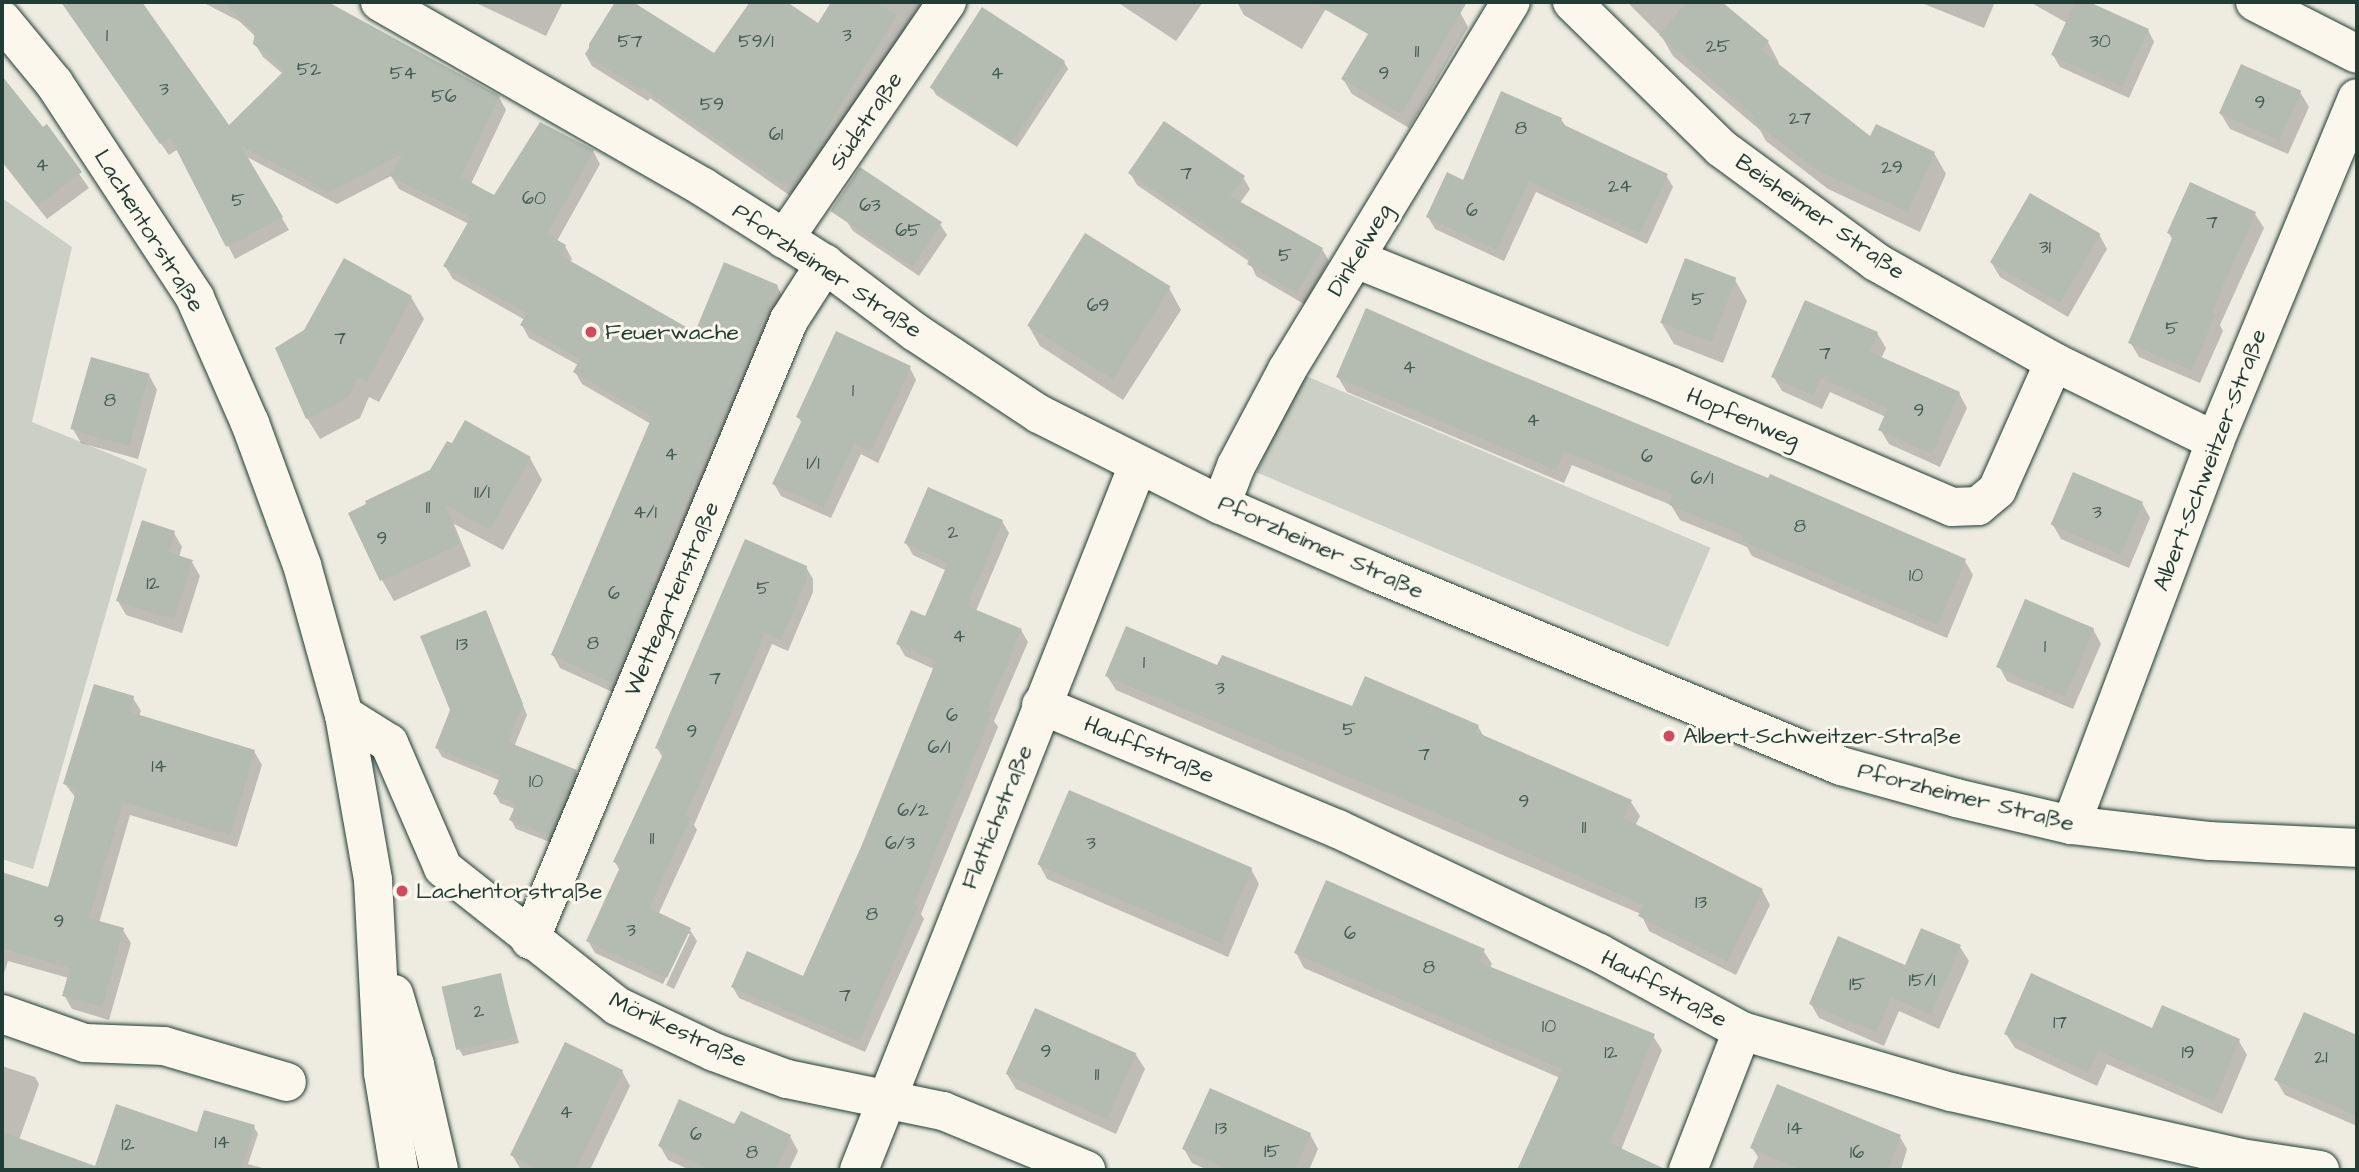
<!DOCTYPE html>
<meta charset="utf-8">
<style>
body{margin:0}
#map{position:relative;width:2359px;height:1172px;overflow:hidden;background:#eeece1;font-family:"Architects Daughter",sans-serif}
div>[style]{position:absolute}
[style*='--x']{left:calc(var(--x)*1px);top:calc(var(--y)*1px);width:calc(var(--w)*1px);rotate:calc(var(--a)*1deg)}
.green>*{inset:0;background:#cbcfc4;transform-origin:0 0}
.shadow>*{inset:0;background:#0003}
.building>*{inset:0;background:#b4bbb0;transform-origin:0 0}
.roads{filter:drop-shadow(0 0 2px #1f3d34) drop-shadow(0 0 2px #1f3d34)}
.minor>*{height:38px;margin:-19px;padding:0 19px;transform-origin:19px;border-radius:19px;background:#fbf7ec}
.tertiary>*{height:38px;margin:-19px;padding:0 19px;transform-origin:19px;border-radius:19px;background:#fbf7ec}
.dots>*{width:19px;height:19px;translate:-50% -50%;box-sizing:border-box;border:4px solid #fbf7ec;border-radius:50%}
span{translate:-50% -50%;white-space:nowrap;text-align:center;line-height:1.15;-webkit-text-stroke:6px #fbf7ec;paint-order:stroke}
.number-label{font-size:19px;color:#445c53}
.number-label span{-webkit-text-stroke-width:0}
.street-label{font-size:23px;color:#1f3d34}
.poi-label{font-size:23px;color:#1f3d34}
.left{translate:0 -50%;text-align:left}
.frame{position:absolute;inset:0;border:4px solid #1f3d34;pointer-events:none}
</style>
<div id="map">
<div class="green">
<div style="clip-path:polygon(2px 198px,72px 247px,32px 422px,147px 469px,33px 869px,2px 859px)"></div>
<div style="left:1299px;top:373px;width:447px;height:108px;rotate:23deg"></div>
</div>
<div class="shadow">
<div style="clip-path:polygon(61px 2px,139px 2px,228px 128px,283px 74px,263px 57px,255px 44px,256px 37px,239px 21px,202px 2px,326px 2px,499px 97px,506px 110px,471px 184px,495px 197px,593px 151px,600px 164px,557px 241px,565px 246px,572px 259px,570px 262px,695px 334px,777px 286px,784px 299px,619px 695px,560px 668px,553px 655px,651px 424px,582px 384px,575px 372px,578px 365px,529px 338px,522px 325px,525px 320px,453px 279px,445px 266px,469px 224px,399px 189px,391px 176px,337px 204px,245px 156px,289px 230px,235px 259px,178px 149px,169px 155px)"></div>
<div style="clip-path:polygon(474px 2px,563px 2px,546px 36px)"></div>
<div style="clip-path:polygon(617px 2px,629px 2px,715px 56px,752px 2px,784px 2px,818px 25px,833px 2px,922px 2px,827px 151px,801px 198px,792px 192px,789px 195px,650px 98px,648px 101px,592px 66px,585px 54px)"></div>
<div style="clip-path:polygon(1117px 2px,1203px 2px,1176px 41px)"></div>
<div style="clip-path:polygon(1237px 2px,1330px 2px,1302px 49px,1244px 15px)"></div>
<div style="clip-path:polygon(1391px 2px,1442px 2px,1460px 12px,1468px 27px,1409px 128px,1352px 94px,1343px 79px)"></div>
<div style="clip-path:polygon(1627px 2px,1719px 2px,1768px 42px,1779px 63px,1777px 65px,1871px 138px,1934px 153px,1946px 174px,1920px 232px,1828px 189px,1766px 141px,1760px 130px,1673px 56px,1662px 37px)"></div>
<div style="clip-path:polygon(1919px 2px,1995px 2px,1984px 28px)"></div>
<div style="clip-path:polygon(2030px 2px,2086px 2px,2148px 30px,2154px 42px,2129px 98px,2060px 67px,2053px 55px,2067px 23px)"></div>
<div style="clip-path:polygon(1064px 62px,1068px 69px,1017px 147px,936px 95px,932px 88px)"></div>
<div style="clip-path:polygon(2px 79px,43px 129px,46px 127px,89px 188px,47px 219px,2px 162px)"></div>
<div style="clip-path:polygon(2300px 92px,2309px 107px,2288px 154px,2230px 129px,2221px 114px)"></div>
<div style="clip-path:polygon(1561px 119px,1567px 128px,1666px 175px,1673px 187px,1647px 244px,1536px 192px,1504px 261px,1435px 229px,1428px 217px,1464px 182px)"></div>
<div style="clip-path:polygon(1130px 173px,1243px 177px,1250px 189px,1240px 203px,1322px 249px,1329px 261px,1304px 304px,1256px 276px,1250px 262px,1137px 185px)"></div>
<div style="clip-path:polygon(2255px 214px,2264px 228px,2220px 325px,2223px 331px,2200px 383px,2139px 357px,2130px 342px,2173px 241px,2169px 233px)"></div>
<div style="clip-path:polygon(846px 220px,940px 224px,947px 235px,919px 276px,853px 231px)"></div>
<div style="clip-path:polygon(2099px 234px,2107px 249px,2068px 317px,2000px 277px,1991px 262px)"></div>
<div style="clip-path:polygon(1735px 280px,1747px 301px,1723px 363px,1674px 344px,1661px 322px)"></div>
<div style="clip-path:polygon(1169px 288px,1181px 310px,1123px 400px,1040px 346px,1028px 325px)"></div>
<div style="clip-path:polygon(411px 297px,424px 319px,379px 402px,369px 397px,360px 418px,320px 439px,307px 418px)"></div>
<div style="clip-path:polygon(1877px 333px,1886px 348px,1881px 359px,1959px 393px,1967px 408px,1940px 467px,1889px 444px,1880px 429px,1886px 417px,1830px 392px,1822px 409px,1782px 391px,1773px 376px)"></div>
<div style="clip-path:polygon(1480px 361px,1965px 561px,1973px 575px,1947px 638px,1752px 556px,1747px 547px,1680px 520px,1671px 505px,1572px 465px,1564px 483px,1347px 392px,1338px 377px)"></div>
<div style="clip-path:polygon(910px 368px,916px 380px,878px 463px,861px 454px,831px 518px,781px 496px,774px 484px,802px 424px,798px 416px)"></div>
<div style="clip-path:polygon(149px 375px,157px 390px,138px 459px,81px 443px,73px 429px)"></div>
<div style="clip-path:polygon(530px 458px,542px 480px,503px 550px,454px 524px,471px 566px,394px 601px,382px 580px,432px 472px)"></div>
<div style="clip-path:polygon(2142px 503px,2150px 518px,2129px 568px,2061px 539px,2053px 525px)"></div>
<div style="clip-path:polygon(1002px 521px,1009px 533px,976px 611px,1021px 630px,1028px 642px,994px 721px,998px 727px,921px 914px,924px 919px,865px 1052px,739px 998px,732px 986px,803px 979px,863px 848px,934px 669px,905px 656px,898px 644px,926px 618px,947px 571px,913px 555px,906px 543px)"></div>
<div style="clip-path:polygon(174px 533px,182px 547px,179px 557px,192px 562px,200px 576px,182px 633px,126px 615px,118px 601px)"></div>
<div style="clip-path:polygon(806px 567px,813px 579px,813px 592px,788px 651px,772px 644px,694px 825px,697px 830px,658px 915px,690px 930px,697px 941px,674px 989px,666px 985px,690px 934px,686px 934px,663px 984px,595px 953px,588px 941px,620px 871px,615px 862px,663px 758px,657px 748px)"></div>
<div style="clip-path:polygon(485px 612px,527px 715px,514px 747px,576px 772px,581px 780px,555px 844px,516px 829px,511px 820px,515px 809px,500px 803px,495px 794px,501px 781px,442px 757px,437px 748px)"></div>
<div style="clip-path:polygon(2093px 629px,2101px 644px,2073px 709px,2007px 681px,1999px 666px)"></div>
<div style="clip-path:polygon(1218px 667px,1353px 708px,1478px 726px,1484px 737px,1631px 802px,1640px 816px,1635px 826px,1762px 890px,1770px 905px,1736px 975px,1649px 931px,1641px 914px,1116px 690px,1107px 676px)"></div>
<div style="clip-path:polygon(133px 698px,141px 711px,139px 717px,254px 751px,262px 765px,237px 847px,130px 815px,99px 923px,123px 930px,131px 943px,109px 1020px,72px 1009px,64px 995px,69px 978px,8px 961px,2px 980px,2px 874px,49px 889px,76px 798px,65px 784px)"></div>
<div style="clip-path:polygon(1039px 864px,1251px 869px,1259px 884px,1228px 957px,1047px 879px)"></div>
<div style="clip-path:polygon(1960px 947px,1969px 961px,1939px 1029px,1899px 1011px,1884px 1046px,1819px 1018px,1811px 1004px)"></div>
<div style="clip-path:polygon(1483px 950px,1492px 964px,1490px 968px,1653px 1036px,1662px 1050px,1621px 1150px,1642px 1159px,1649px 1170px,1522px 1170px,1560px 1078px,1304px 968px,1296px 953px)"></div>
<div style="clip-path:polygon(500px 975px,519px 1043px,463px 1056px,459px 1049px)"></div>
<div style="clip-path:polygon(2305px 1014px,2357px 1037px,2357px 1126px,2285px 1095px,2276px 1080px)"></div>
<div style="clip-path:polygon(2153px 1030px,2239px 1041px,2247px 1055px,2222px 1114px,2107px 1064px,2097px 1086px,2015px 1048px,2006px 1034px)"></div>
<div style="clip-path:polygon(1136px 1055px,1145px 1069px,1116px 1134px,1016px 1089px,1007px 1074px)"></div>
<div style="clip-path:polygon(2px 1066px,35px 1077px,39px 1084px,19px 1140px,95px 1170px,2px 1170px)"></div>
<div style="clip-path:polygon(622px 1071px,630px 1086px,590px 1170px,521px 1170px,512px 1155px)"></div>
<div style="clip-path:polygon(117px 1106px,198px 1134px,254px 1127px,258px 1134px,248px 1164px,270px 1170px,95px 1170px)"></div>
<div style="clip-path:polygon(735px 1127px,790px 1136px,798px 1151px,789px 1170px,690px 1170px,668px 1160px,660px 1146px)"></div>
<div style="clip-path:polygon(1310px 1134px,1318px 1149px,1309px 1170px,1208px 1170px,1192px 1163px,1184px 1149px)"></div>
<div style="clip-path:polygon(1900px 1137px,1907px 1149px,1901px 1170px,1752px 1170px,1758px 1157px,1752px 1148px)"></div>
</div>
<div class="building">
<div style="clip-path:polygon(61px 2px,142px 2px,229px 125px,285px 70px,253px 44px,255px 32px,223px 2px,328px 2px,500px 96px,461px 177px,494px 195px,540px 122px,594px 150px,547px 234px,566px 245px,560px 255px,695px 332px,724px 262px,778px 285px,651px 581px,656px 582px,612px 683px,551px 655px,652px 417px,573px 372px,580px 359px,520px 325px,527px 313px,443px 266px,471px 217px,390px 176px,403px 153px,329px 192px,241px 146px,283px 217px,226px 247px,170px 137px,160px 144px)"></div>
<div style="clip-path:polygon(615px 2px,633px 2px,714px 53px,750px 2px,787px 2px,818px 23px,831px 2px,876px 2px,897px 15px,820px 139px,824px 142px,793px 187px,784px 181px,782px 184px,642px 87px,641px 90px,589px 57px,589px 44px)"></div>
<div style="clip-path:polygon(1312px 2px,1467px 2px,1401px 114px,1341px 79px,1368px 34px)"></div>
<div style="clip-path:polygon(1687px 2px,1722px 2px,1769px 41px,1761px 50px,1870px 136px,1876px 124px,1935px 152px,1908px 212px,1815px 169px,1752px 120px,1755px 117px,1659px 35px)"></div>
<div style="clip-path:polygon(2075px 2px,2089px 2px,2149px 29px,2122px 87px,2051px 55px)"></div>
<div style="left:982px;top:7px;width:99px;height:96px;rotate:33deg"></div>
<div style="left:2241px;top:64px;width:66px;height:54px;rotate:24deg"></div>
<div style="clip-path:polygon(2px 76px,43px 127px,47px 124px,82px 172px,37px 206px,2px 159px)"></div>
<div style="clip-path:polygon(1501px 91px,1562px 118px,1560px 123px,1668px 174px,1640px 233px,1529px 181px,1497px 250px,1426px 217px,1447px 172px,1463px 180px)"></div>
<div style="clip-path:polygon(1164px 121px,1245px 176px,1230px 196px,1323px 248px,1297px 293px,1247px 264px,1251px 256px,1128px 173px)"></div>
<div style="left:860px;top:167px;width:99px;height:53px;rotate:34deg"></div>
<div style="clip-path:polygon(2190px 182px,2256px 212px,2211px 313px,2215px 315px,2192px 370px,2128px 343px,2173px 236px,2167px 233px)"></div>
<div style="left:2030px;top:193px;width:81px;height:80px;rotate:30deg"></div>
<div style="left:1085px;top:233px;width:101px;height:109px;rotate:32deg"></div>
<div style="clip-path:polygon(344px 258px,412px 296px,367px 381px,357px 377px,349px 397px,306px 419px,275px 348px,304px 330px)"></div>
<div style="left:1685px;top:258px;width:55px;height:69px;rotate:21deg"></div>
<div style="clip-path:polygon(1805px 300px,1878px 332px,1870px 352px,1960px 392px,1932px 454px,1878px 430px,1888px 408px,1821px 378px,1813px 395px,1771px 377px)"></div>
<div style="clip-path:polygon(1366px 308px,1481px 359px,1768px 478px,1770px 474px,1966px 559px,1938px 625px,1742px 541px,1744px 535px,1669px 505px,1673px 495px,1564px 451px,1556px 470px,1336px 377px)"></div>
<div style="clip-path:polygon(836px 331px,911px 366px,871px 452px,854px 443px,824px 507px,772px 484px,802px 420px,796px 417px)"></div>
<div style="left:91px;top:357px;width:61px;height:75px;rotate:16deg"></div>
<div style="clip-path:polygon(465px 420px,531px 457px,490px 529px,445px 505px,460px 544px,380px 581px,348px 513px,366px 504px,365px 501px,430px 470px,447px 441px,452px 443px)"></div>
<div style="left:2073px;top:472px;width:76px;height:57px;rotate:23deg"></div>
<div style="clip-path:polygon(928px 487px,1003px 520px,967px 606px,1022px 629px,987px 711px,992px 713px,914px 904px,918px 906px,859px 1041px,731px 987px,747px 951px,803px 976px,861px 847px,936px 661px,896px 644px,911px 610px,925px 616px,948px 563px,904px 543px)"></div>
<div style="clip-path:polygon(142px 520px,175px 531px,168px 552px,193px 560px,174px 619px,116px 601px)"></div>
<div style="clip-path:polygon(745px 539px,807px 566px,807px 579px,781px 640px,765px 633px,686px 815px,691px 817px,649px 908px,691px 928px,667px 978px,586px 941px,621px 865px,613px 862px,664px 752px,655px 748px)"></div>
<div style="left:2025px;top:599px;width:75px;height:74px;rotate:23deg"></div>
<div style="clip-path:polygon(486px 610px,523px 704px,508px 742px,577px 770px,550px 836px,509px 820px,516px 804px,493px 794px,501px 775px,435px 748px,450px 710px,420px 636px)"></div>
<div style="clip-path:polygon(1126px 626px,1217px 665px,1222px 655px,1352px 706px,1365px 676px,1479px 725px,1476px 732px,1632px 800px,1624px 818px,1763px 889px,1727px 961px,1638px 916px,1644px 905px,1441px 815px,1105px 676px)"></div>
<div style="clip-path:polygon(94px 684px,134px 696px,130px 712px,255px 750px,230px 835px,123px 802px,89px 918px,124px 928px,102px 1007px,62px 996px,70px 968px,2px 948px,2px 872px,48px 887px,77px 788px,63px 784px)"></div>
<div style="left:1069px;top:790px;width:199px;height:81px;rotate:23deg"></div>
<div style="clip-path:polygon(1326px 880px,1485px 949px,1479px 962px,1655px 1034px,1610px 1143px,1667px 1170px,1517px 1170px,1562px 1069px,1294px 953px)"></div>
<div style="clip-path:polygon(1921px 928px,1961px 945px,1931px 1015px,1891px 997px,1876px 1032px,1809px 1004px,1838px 936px,1905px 965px)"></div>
<div style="left:501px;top:973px;width:65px;height:61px;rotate:77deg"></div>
<div style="clip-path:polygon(2031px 973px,2152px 1028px,2162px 1005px,2240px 1039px,2214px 1101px,2098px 1051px,2089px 1072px,2004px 1034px)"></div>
<div style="left:1035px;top:1008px;width:111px;height:72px;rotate:24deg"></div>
<div style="clip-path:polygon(2304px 1012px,2357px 1035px,2357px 1116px,2274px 1080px)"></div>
<div style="clip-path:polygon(565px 1042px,623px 1070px,575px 1170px,541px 1170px,510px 1155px)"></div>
<div style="clip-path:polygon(1777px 1084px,1901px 1135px,1887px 1170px,1803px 1170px,1750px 1148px)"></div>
<div style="clip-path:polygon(1210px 1088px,1311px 1133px,1294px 1170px,1231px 1170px,1182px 1149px)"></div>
<div style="clip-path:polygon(679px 1099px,734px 1124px,741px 1111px,791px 1135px,775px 1170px,712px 1170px,658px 1146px)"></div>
<div style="clip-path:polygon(116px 1104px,197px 1132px,204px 1110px,255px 1125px,241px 1170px,2px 1170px,2px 1132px,95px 1166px)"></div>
</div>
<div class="roads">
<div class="minor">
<div style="--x:1572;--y:2;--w:209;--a:44.4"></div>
<div style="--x:1721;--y:148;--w:192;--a:36.3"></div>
<div style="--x:1876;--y:262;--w:204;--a:29.3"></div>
<div style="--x:2054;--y:362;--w:179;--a:26.1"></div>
<div style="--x:2255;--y:2;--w:114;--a:27"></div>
<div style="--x:2;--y:20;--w:82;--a:50.5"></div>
<div style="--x:54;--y:83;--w:257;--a:56.7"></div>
<div style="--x:195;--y:298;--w:137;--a:66.3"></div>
<div style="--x:250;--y:423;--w:151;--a:69.9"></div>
<div style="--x:302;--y:565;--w:156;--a:74.4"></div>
<div style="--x:344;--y:715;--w:168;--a:80"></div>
<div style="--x:373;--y:880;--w:193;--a:87"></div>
<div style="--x:383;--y:1073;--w:98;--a:80.6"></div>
<div style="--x:784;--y:239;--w:288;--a:-55.5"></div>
<div style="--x:1356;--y:259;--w:339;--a:22"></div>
<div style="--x:1670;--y:386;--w:307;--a:23.2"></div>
<div style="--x:1952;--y:507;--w:26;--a:-2"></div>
<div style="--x:1978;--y:506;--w:25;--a:-40"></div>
<div style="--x:1997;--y:490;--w:140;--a:-66"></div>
<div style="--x:1221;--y:505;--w:42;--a:-69"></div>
<div style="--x:1236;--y:466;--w:109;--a:-62"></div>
<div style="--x:1287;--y:370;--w:431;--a:-58.7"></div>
<div style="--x:1041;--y:705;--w:322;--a:22.7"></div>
<div style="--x:1338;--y:829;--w:289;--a:25.4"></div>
<div style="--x:1599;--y:953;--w:163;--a:28.6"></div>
<div style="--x:1742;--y:1031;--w:218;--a:16.3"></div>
<div style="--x:1951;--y:1092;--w:297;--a:12.8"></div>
<div style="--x:2241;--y:1158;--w:80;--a:8.6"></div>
<div style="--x:344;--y:715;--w:53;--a:31.9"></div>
<div style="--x:389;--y:743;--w:136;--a:66.6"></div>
<div style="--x:443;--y:868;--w:222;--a:38.4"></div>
<div style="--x:617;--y:1006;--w:107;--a:25.4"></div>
<div style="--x:714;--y:1052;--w:78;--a:20.3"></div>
<div style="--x:787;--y:1079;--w:159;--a:11.6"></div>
<div style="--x:943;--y:1111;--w:155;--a:22.4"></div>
<div style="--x:2071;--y:825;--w:410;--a:-69.4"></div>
<div style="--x:2215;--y:441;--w:371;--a:-67.5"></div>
<div style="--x:530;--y:940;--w:672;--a:-67.33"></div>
<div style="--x:789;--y:320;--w:67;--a:-57.3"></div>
<div style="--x:394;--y:994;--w:74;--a:73.5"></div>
<div style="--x:415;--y:1065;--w:108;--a:77.1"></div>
<div style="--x:2;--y:1014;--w:88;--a:19.3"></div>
<div style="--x:85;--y:1043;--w:79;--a:2.2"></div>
<div style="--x:164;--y:1046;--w:128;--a:16.3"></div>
<div style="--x:859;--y:1170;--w:758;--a:-68.41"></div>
<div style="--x:1688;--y:1170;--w:149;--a:-68.8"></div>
</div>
<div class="tertiary">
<div style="--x:380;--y:2;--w:372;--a:29.8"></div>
<div style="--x:703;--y:187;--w:144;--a:32.3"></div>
<div style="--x:825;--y:264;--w:113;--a:37.1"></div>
<div style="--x:915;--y:332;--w:149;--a:33.5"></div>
<div style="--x:1039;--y:414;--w:203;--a:26.6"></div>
<div style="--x:1221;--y:505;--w:167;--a:23.6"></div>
<div style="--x:1374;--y:572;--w:506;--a:22.56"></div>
<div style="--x:1841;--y:766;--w:119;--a:15.5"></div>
<div style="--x:1956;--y:798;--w:118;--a:13.2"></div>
<div style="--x:2071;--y:825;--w:140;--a:6.6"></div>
<div style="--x:2210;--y:841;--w:147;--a:2.7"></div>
</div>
</div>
<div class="dots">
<div style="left:591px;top:332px;background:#d1495b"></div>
<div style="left:1669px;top:736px;background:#d1495b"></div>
<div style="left:402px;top:891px;background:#d1495b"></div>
</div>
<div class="number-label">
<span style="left:107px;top:36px">1</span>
<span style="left:847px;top:36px">3</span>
<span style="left:630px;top:42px">57</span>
<span style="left:756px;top:42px">59/1</span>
<span style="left:2100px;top:42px">30</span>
<span style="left:1718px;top:47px">25</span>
<span style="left:1417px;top:52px">11</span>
<span style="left:309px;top:70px">52</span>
<span style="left:403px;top:74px">54</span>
<span style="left:997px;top:74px">4</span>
<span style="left:1384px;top:74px">9</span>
<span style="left:164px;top:90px">3</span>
<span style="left:444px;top:97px">56</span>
<span style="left:2260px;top:103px">9</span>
<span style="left:712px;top:105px">59</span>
<span style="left:1800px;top:119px">27</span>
<span style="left:1521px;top:129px">8</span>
<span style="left:776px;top:135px">61</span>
<span style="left:42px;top:166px">4</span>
<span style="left:1892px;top:168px">29</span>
<span style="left:1186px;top:174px">7</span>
<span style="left:1620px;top:187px">24</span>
<span style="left:534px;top:199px">60</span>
<span style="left:238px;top:201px">5</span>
<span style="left:870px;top:206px">63</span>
<span style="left:1472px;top:211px">6</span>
<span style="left:2212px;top:223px">7</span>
<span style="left:908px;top:231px">65</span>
<span style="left:2045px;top:248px">31</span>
<span style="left:1285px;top:256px">5</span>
<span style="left:1698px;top:300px">5</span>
<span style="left:1098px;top:306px">69</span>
<span style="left:2172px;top:329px">5</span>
<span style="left:340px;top:339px">7</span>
<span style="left:1825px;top:354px">7</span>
<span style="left:1409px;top:368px">4</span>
<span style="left:853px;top:391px">1</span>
<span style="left:110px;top:401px">8</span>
<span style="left:1919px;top:411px">9</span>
<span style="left:1533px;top:421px">4</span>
<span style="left:671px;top:455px">4</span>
<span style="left:1647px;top:457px">6</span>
<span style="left:813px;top:464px">1/1</span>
<span style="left:1702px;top:479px">6/1</span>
<span style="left:482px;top:493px">11/1</span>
<span style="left:428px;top:508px">11</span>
<span style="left:645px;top:513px">4/1</span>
<span style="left:2097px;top:513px">3</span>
<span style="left:1800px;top:527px">8</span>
<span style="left:953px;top:533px">2</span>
<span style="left:382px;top:539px">9</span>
<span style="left:1916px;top:576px">10</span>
<span style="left:153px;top:584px">12</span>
<span style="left:763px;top:589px">5</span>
<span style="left:614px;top:594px">6</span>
<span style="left:959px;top:637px">4</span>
<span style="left:593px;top:644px">8</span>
<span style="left:462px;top:645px">13</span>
<span style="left:2045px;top:647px">1</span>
<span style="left:1144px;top:663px">1</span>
<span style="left:715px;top:679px">7</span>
<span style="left:1220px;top:689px">3</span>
<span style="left:952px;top:716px">6</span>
<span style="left:1349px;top:730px">5</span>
<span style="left:692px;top:732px">9</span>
<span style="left:939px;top:748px">6/1</span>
<span style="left:1424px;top:755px">7</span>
<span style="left:159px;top:767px">14</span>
<span style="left:536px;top:782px">10</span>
<span style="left:1524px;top:802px">9</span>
<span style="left:913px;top:811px">6/2</span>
<span style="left:1584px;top:828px">11</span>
<span style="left:652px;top:839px">11</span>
<span style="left:900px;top:844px">6/3</span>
<span style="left:1091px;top:844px">3</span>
<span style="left:1701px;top:903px">13</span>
<span style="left:872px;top:915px">8</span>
<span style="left:59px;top:922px">9</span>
<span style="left:631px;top:931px">3</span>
<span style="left:1350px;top:934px">6</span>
<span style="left:1429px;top:968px">8</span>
<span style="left:1922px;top:981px">15/1</span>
<span style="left:1857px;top:985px">15</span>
<span style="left:845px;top:996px">7</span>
<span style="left:479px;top:1012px">2</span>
<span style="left:2060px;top:1023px">17</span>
<span style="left:1549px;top:1027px">10</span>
<span style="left:1046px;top:1052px">9</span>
<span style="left:1611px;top:1053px">12</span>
<span style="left:2188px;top:1053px">19</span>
<span style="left:2321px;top:1058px">21</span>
<span style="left:1097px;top:1075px">11</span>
<span style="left:566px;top:1113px">4</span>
<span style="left:1221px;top:1129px">13</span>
<span style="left:1795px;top:1129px">14</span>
<span style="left:696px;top:1135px">6</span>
<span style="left:222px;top:1143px">14</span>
<span style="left:128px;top:1145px">12</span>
<span style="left:1272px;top:1152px">15</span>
<span style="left:752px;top:1153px">8</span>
<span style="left:1857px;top:1153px">16</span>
</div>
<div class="street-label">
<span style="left:866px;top:121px;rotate:-56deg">Südstraße</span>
<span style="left:1820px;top:217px;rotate:35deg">Beisheimer Straße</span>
<span style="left:149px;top:231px;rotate:58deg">Lachentorstraße</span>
<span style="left:1360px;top:250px;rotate:-59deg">Dinkelweg</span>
<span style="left:827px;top:271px;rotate:34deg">Pforzheimer Straße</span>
<span style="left:1743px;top:418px;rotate:23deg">Hopfenweg</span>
<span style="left:2210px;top:460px;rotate:-69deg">Albert-Schweitzer-Straße</span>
<span style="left:1321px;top:547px;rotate:24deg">Pforzheimer Straße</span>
<span style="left:672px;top:599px;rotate:-67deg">Wettegartenstraße</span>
<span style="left:1149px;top:750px;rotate:23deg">Hauffstraße</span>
<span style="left:1966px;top:797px;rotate:14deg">Pforzheimer Straße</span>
<span style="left:997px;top:817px;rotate:-68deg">Flattichstraße</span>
<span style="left:1664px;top:989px;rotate:28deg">Hauffstraße</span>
<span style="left:678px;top:1030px;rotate:25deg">Mörikestraße</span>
</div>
<div class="poi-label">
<span class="left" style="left:605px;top:332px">Feuerwache</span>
<span class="left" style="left:1683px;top:736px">Albert-Schweitzer-Straße</span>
<span class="left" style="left:416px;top:891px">Lachentorstraße</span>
</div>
<div class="frame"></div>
</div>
